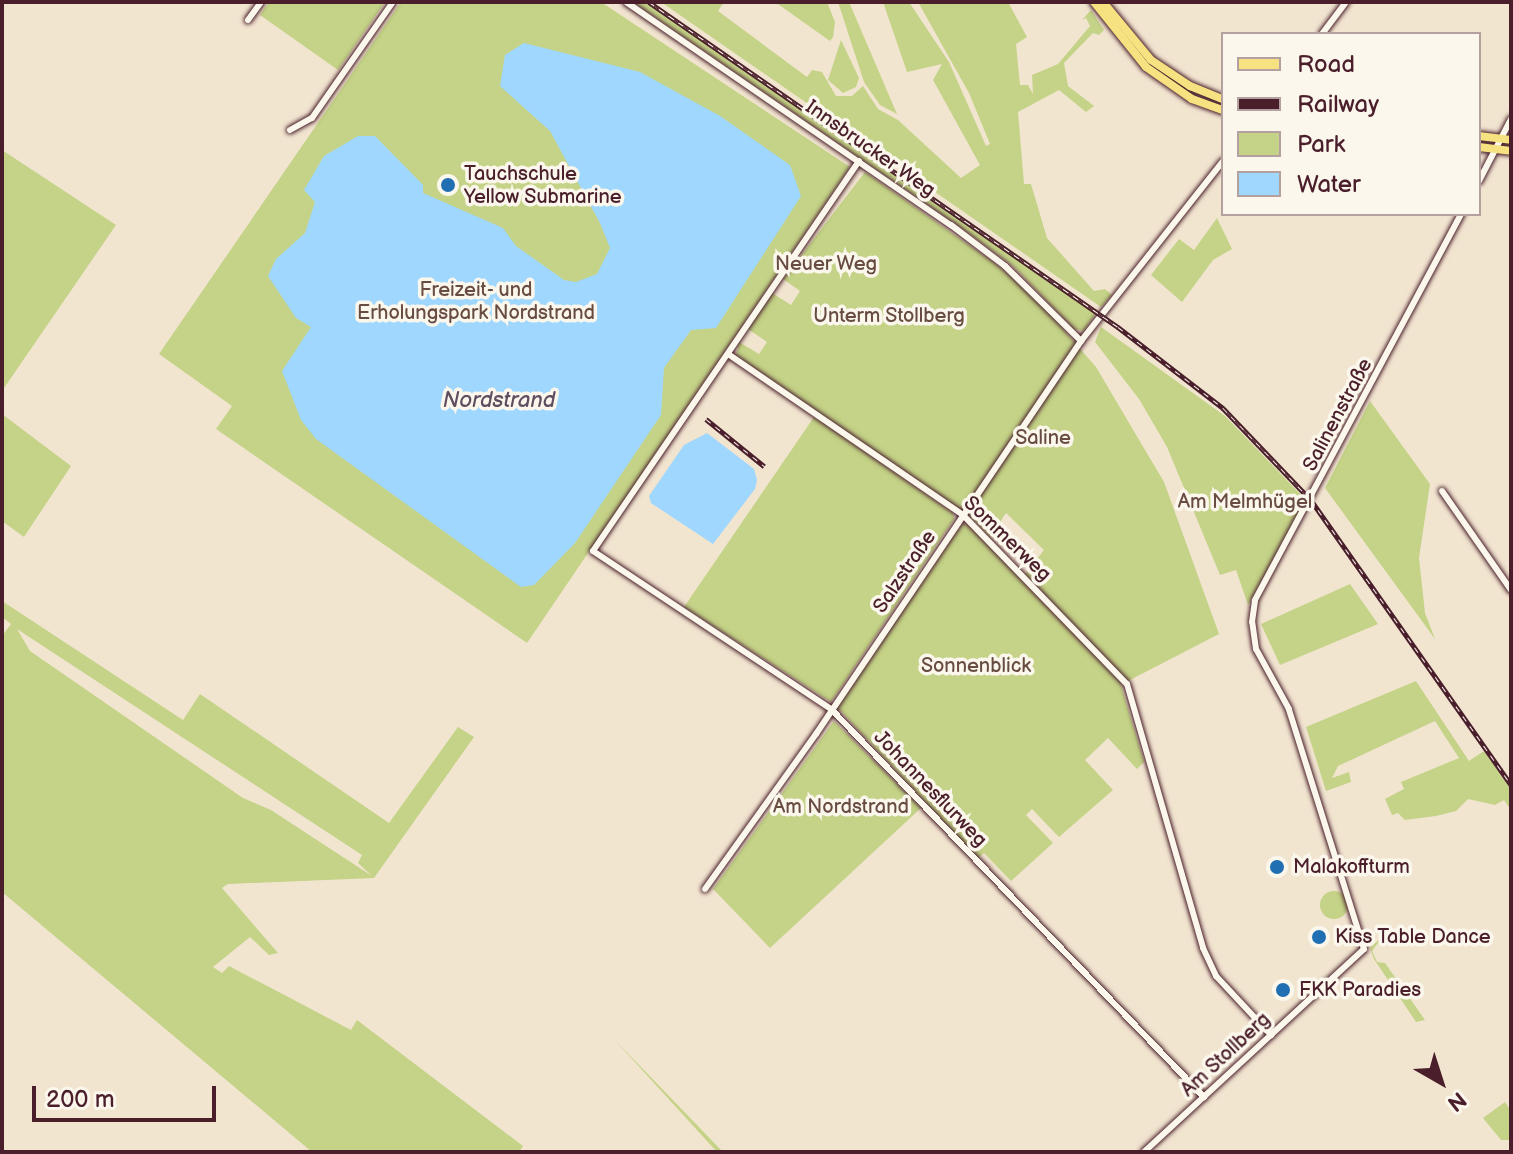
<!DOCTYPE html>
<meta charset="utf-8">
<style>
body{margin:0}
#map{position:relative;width:1513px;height:1154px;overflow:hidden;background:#f2e5d0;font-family:"Balsamiq Sans",sans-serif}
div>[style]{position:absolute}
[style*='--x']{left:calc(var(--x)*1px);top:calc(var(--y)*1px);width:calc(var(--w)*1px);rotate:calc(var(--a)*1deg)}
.green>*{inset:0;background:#c4d387}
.round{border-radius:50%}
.water>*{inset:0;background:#9fd7ff}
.roads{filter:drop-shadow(0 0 2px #4a1f2b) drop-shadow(0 0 2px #4a1f2b)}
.minor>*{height:6px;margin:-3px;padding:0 3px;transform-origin:3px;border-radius:3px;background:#fbf7ec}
.major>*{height:8px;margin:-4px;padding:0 4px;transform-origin:4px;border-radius:4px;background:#f6e281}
.rail>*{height:5px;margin-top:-2.5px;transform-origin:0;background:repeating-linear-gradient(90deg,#fbf7ec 0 6px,#4a1f2b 0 12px);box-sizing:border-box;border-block:2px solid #4a1f2b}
.dots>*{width:22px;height:22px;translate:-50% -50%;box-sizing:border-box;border:4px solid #fbf7ec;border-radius:50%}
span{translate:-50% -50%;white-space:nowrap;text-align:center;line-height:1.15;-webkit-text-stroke:7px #fbf7ec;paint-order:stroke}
.street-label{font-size:20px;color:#4a1f2b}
.poi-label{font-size:20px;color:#4a1f2b}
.left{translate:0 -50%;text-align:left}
.park-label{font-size:20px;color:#684c42}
.water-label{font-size:22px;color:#5f4d60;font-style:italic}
.frame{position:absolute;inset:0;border:4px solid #4a1f2b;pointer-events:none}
.legend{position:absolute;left:1221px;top:32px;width:260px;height:184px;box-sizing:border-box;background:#fbf7ec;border:2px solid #b4a19f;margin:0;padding:10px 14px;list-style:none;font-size:24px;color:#4a1f2b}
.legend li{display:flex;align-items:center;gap:16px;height:40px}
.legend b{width:40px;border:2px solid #b4a19f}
.north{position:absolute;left:1401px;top:1042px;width:80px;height:80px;-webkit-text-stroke:6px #fbf7ec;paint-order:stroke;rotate:141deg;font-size:22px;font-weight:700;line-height:32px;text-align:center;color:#4a1f2b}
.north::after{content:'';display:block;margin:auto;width:28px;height:36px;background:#4a1f2b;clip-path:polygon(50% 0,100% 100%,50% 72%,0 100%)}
.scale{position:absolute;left:32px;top:1086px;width:184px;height:36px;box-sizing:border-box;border:4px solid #4a1f2b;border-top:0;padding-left:10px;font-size:24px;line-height:28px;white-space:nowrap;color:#4a1f2b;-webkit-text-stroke:6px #fbf7ec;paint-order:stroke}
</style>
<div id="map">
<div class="green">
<div style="clip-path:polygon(269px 2px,385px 2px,338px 70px,260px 15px)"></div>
<div style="clip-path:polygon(401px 2px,601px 2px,850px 167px,527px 643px,216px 429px,232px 406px,159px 354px)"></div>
<div style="clip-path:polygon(633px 2px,645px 2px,1096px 313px,1084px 331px,1074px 329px,1013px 266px,967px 232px)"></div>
<div style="clip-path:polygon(661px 2px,724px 2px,718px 11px,807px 77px,812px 70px,822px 72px,836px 96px,852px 96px,863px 86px,878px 109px,898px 120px,961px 178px,980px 165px,933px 80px,942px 64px,907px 72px,883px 2px,909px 2px,949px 62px,986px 146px,990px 144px,969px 93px,918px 2px,1008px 2px,1027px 37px,1016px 44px,1020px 85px,1028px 85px,1033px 94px,1032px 75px,1058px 64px,1090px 26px,1086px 18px,1082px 20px,1091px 10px,1104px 30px,1099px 35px,1093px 33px,1064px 63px,1068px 86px,1094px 106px,1086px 112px,1059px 90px,1018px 112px,1024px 184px,1031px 184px,1047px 238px,1094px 291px,1105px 289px,1112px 295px,1101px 307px)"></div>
<div style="clip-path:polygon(775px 2px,827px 2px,835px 22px,833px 37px,830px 41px)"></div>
<div style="clip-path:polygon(838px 2px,849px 2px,897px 114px,880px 105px,864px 82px)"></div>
<div style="clip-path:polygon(841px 40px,859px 78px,856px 87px,843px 93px,828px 80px)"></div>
<div style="clip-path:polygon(2px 150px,116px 225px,2px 391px)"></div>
<div style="clip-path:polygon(865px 172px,993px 262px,1036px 298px,1096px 367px,1164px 482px,1219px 634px,1128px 681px,1025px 574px,1044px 550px,1006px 513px,990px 537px,974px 520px,736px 356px,739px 342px,759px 354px,767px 342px,748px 329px,772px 293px,791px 305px,800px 291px,783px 279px)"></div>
<div style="clip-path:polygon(1217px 218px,1232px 249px,1213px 260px,1182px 302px,1151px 275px,1179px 239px,1194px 250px)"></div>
<div style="clip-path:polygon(1101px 327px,1225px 416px,1306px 500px,1248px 605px,1236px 570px,1220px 575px,1167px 447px,1139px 399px,1095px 342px)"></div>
<div style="clip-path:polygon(1370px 401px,1430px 484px,1419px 558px,1425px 613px,1435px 639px,1325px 488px)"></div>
<div style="clip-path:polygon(2px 414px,71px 466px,24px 537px,2px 521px)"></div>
<div style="clip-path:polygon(814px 417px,953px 513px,954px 519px,831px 702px,684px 607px)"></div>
<div style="clip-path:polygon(962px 524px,969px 524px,1120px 682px,1144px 762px,1137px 769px,1108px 738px,1085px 760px,1113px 790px,1059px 837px,1032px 809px,1026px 815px,1053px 843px,1011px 881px,984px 853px,978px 858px,837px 707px)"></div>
<div style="clip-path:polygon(1350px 584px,1378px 624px,1280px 665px,1261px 624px)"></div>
<div style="clip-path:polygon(evenodd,2px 601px,183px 720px,200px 694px,389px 823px,458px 727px,474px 737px,374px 878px,228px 884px,222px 888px,278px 953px,269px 955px,250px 937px,213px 967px,222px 973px,229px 966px,351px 1030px,357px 1020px,523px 1146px,519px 1152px,312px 1152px,2px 892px,2px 636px,11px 624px,2px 617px,2px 601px,17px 629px,362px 855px,358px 863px,372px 876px,271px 810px,243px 798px,30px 651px,17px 629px)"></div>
<div style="clip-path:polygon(1416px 681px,1469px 761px,1484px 751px,1511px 789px,1511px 810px,1504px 800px,1495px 805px,1468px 799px,1456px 811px,1436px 816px,1405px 820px,1398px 813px,1392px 815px,1385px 799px,1404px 789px,1401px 782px,1459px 758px,1435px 721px,1338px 766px,1332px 778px,1349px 772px,1351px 782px,1326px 791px,1306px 727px)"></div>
<div style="clip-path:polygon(834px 721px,921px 808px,770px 948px,713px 889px)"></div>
<div class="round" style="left:1320px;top:891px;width:28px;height:28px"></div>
<div style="clip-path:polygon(1384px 935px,1372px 951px,1377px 962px,1385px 963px,1425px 1020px,1416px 1022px,1374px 959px,1370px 948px)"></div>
<div style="clip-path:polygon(613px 1038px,723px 1152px,717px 1152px)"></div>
<div style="clip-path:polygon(1505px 1102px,1511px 1111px,1511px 1140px,1501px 1140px,1483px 1118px)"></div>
</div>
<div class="water">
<div style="clip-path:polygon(524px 43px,640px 72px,720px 116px,790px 165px,801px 196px,716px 328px,691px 330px,664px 368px,661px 415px,575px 543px,534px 585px,521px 587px,316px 439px,301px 420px,282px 371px,311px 327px,296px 318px,268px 276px,276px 259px,305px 233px,315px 202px,304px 190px,324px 156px,358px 136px,375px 136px,423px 185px,423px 193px,503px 228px,516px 246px,564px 280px,576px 282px,597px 274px,610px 248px,600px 223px,550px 131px,500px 86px,505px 55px)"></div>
<div style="clip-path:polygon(707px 433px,754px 469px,757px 480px,755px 489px,713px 544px,651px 503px,649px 496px,684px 445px)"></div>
</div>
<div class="roads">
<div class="minor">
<div style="--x:626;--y:2;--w:394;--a:34.5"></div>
<div style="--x:951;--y:225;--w:68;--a:37.2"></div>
<div style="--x:1005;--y:266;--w:107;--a:44.6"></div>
<div style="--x:248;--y:20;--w:22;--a:-54"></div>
<div style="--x:1322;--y:34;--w:40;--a:-53"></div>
<div style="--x:290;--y:130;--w:25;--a:-29"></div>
<div style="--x:312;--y:118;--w:141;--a:-55.1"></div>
<div style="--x:859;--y:161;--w:472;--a:124.3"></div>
<div style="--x:593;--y:551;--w:287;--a:33.6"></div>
<div style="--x:832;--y:710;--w:537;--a:46.13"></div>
<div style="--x:1479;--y:181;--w:70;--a:-62.7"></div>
<div style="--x:728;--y:354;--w:285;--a:34.4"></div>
<div style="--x:963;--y:515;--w:235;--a:45.9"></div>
<div style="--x:1127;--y:684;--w:275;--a:73.9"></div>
<div style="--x:1203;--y:948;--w:31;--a:65"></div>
<div style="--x:1216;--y:976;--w:81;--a:47"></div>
<div style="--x:1442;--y:491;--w:121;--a:55.1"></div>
<div style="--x:705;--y:889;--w:191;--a:-54.4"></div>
<div style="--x:816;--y:734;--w:474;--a:-56"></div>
<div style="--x:1081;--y:341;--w:229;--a:-51.7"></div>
<div style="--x:1144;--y:1152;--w:299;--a:-42.7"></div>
<div style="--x:1364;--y:949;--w:251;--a:-107.4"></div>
<div style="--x:1289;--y:709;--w:68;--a:-118.8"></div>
<div style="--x:1256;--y:649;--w:27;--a:-98"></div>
<div style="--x:1252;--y:622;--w:22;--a:-82"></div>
<div style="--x:1255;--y:600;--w:438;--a:-61.9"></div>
</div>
<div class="major">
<div style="--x:1094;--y:2;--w:83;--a:51.3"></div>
<div style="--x:1146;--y:67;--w:56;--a:34.8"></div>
<div style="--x:1192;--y:99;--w:33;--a:20"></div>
<div style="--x:1103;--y:2;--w:75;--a:50.4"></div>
<div style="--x:1151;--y:60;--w:47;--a:33.7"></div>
<div style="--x:1190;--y:86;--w:35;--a:22"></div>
<div style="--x:1479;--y:136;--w:32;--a:7"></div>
<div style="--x:1479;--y:147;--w:32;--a:7"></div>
</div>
</div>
<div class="rail">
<div style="--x:649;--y:2;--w:571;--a:34.72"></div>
<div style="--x:1118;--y:327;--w:133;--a:37.6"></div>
<div style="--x:1223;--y:408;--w:127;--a:46.3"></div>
<div style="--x:1311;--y:500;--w:348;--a:54.9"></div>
<div style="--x:706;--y:419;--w:75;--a:39"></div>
</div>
<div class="dots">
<div style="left:448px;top:185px;background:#1f6fb2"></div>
<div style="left:1277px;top:867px;background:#1f6fb2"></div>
<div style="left:1319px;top:937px;background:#1f6fb2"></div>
<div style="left:1283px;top:990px;background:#1f6fb2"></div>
</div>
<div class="street-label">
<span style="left:870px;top:149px;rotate:35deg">Innsbrucker Weg</span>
<span style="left:1338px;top:415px;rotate:-62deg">Salinenstraße</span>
<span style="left:1007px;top:539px;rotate:44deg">Sommerweg</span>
<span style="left:905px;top:572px;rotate:-56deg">Salzstraße</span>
<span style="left:930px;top:789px;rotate:46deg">Johannesflurweg</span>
<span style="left:1226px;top:1055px;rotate:-43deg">Am Stollberg</span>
</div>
<div class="poi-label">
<span class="left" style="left:464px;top:186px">Tauchschule<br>Yellow Submarine</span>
<span class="left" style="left:1293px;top:867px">Malakoffturm</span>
<span class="left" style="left:1335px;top:937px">Kiss Table Dance</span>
<span class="left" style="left:1299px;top:990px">FKK Paradies</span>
</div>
<div class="park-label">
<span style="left:826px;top:264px">Neuer Weg</span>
<span style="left:476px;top:302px">Freizeit- und<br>Erholungspark Nordstrand</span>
<span style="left:889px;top:316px">Unterm Stollberg</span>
<span style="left:1043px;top:438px">Saline</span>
<span style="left:1245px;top:502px">Am Melmhügel</span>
<span style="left:976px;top:666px">Sonnenblick</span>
<span style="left:841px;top:807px">Am Nordstrand</span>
</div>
<div class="water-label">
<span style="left:499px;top:401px">Nordstrand</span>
</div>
<div class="frame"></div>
<ul class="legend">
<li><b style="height:10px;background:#f6e281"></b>Road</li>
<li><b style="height:10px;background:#4a1f2b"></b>Railway</li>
<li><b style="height:22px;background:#c4d387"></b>Park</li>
<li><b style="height:22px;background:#9fd7ff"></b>Water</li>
</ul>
<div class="north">N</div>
<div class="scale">200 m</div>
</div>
